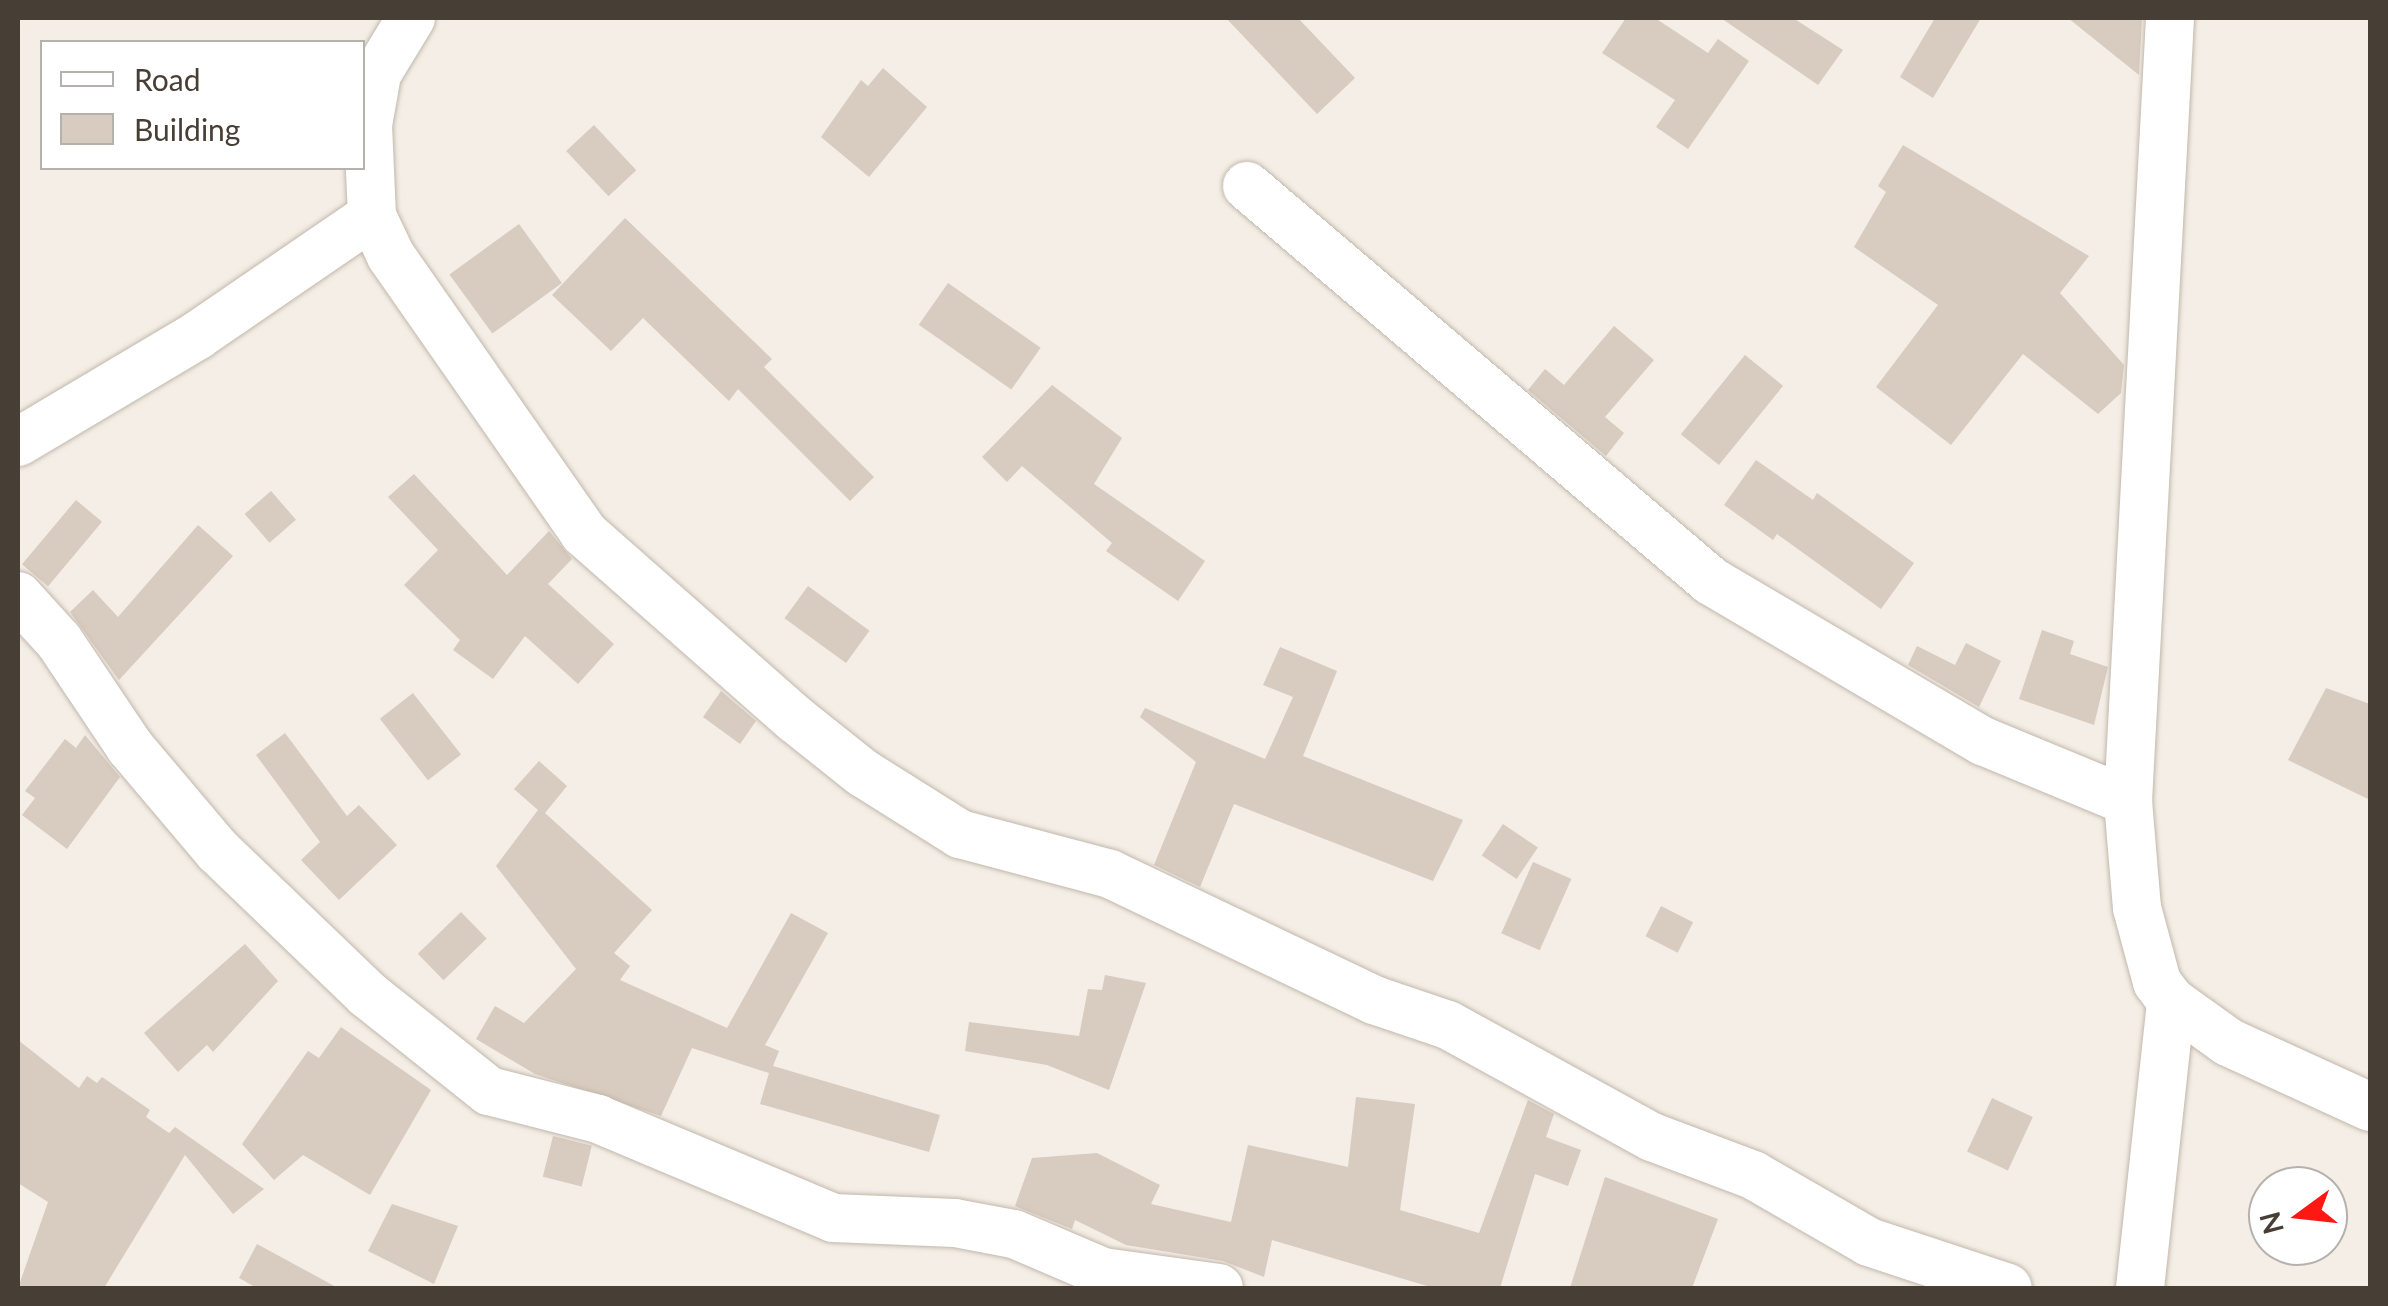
<!DOCTYPE html>
<style>
body{margin:0}
#map{position:relative;width:2388px;height:1306px;overflow:hidden;background:#f4eee6;font-family:Lato,sans-serif}
div>[style]{position:absolute}
[style*='--x']{left:calc(var(--x)*1px);top:calc(var(--y)*1px);width:calc(var(--w)*1px);rotate:calc(var(--a)*1deg)}
.building>*{inset:0;background:#d8cbbf;transform-origin:0 0}
.roads{filter:drop-shadow(0 0 2px #c2b7ac) drop-shadow(0 0 2px #c2b7ac)}
.minor>*{height:48px;margin:-24px;padding:0 24px;transform-origin:24px;border-radius:24px;background:#fff}
span{translate:-50% -50%;white-space:nowrap;text-align:center;line-height:1.15;-webkit-text-stroke:10px #fff;paint-order:stroke}
.frame{position:absolute;inset:0;border:20px solid #473e35;pointer-events:none}
.legend{position:absolute;left:40px;top:40px;width:325px;height:130px;box-sizing:border-box;background:#fff;border:2px solid #b5b2ae;margin:0;padding:12px 18px;list-style:none;font-size:30px;color:#473e35}
.legend li{display:flex;align-items:center;gap:20px;height:50px}
.legend b{width:50px;border:2px solid #b5b2ae}
.north{position:absolute;left:2248px;top:1166px;width:100px;height:100px;box-sizing:border-box;background:#fff;border:2px solid #b5b2ae;border-radius:50%;rotate:255deg;font-size:28px;font-weight:700;line-height:40px;text-align:center;color:#473e35}
.north::after{content:'';display:block;margin:auto;width:35px;height:45px;background:#fe1813;clip-path:polygon(50% 0,100% 100%,50% 72%,0 100%)}
</style>
<div id="map">
<div class="building">
<div style="clip-path:polygon(1226px 18px,1298px 18px,1355px 78px,1317px 114px)"></div>
<div style="clip-path:polygon(1626px 18px,1655px 18px,1708px 53px,1718px 39px,1749px 61px,1688px 149px,1656px 127px,1675px 100px,1602px 53px)"></div>
<div style="clip-path:polygon(1721px 18px,1793px 18px,1843px 50px,1818px 85px)"></div>
<div style="clip-path:polygon(1935px 18px,1981px 18px,1933px 98px,1900px 77px)"></div>
<div style="clip-path:polygon(2068px 18px,2142px 18px,2139px 75px)"></div>
<div style="clip-path:polygon(883px 68px,927px 107px,869px 177px,821px 137px,861px 80px,868px 86px)"></div>
<div style="left:594px;top:125px;width:62px;height:38px;rotate:47deg"></div>
<div style="clip-path:polygon(1903px 145px,2089px 256px,2060px 293px,2124px 365px,2121px 393px,2098px 414px,2023px 354px,1951px 445px,1876px 387px,1938px 305px,1854px 247px,1886px 192px,1878px 186px)"></div>
<div style="clip-path:polygon(625px 218px,772px 359px,764px 367px,874px 477px,850px 501px,738px 389px,729px 401px,643px 318px,611px 351px,552px 295px)"></div>
<div style="left:519px;top:224px;width:73px;height:86px;rotate:54deg"></div>
<div style="left:948px;top:283px;width:113px;height:51px;rotate:35deg"></div>
<div style="clip-path:polygon(1614px 326px,1654px 360px,1605px 417px,1624px 433px,1606px 456px,1528px 390px,1545px 369px,1564px 385px)"></div>
<div style="left:1745px;top:355px;width:49px;height:102px;rotate:39deg"></div>
<div style="clip-path:polygon(1052px 385px,1122px 438px,1094px 484px,1205px 561px,1178px 601px,1106px 551px,1112px 543px,1022px 466px,1007px 482px,982px 457px)"></div>
<div style="clip-path:polygon(1756px 460px,1813px 500px,1817px 493px,1914px 563px,1881px 609px,1777px 534px,1773px 540px,1724px 505px)"></div>
<div style="clip-path:polygon(414px 474px,507px 575px,549px 531px,572px 559px,548px 584px,614px 644px,578px 684px,525px 636px,493px 679px,453px 650px,460px 640px,404px 585px,438px 550px,388px 497px)"></div>
<div style="left:271px;top:491px;width:38px;height:35px;rotate:49deg"></div>
<div style="left:76px;top:500px;width:34px;height:84px;rotate:40deg"></div>
<div style="clip-path:polygon(198px 525px,233px 556px,119px 680px,70px 612px,93px 590px,118px 617px)"></div>
<div style="left:808px;top:586px;width:76px;height:40px;rotate:36deg"></div>
<div style="clip-path:polygon(2042px 630px,2074px 641px,2070px 654px,2108px 667px,2094px 725px,2019px 699px)"></div>
<div style="clip-path:polygon(1966px 643px,2001px 661px,1979px 707px,1908px 665px,1917px 646px,1955px 665px)"></div>
<div style="clip-path:polygon(1280px 647px,1337px 671px,1303px 756px,1463px 820px,1433px 881px,1234px 804px,1200px 887px,1154px 865px,1196px 762px,1140px 717px,1145px 708px,1265px 759px,1293px 697px,1263px 685px)"></div>
<div style="clip-path:polygon(2326px 688px,2370px 704px,2370px 800px,2288px 760px)"></div>
<div style="clip-path:polygon(721px 691px,756px 721px,740px 744px,703px 717px)"></div>
<div style="left:413px;top:693px;width:78px;height:42px;rotate:52deg"></div>
<div style="clip-path:polygon(285px 733px,347px 816px,359px 805px,397px 845px,339px 900px,301px 860px,320px 842px,256px 755px)"></div>
<div style="clip-path:polygon(85px 735px,120px 777px,67px 849px,22px 815px,35px 798px,25px 791px,65px 739px,76px 748px)"></div>
<div style="clip-path:polygon(539px 761px,567px 786px,545px 813px,652px 910px,614px 953px,630px 966px,620px 980px,727px 1028px,791px 913px,828px 933px,765px 1045px,779px 1051px,773px 1066px,940px 1115px,929px 1152px,760px 1104px,769px 1073px,692px 1048px,661px 1116px,535px 1074px,476px 1039px,495px 1006px,524px 1023px,576px 969px,496px 866px,538px 810px,514px 789px)"></div>
<div style="left:1503px;top:824px;width:42px;height:38px;rotate:34deg"></div>
<div style="left:1533px;top:862px;width:42px;height:78px;rotate:24deg"></div>
<div style="left:1661px;top:906px;width:36px;height:34px;rotate:27deg"></div>
<div style="left:461px;top:912px;width:37px;height:60px;rotate:46deg"></div>
<div style="clip-path:polygon(245px 944px,278px 981px,213px 1052px,207px 1045px,178px 1072px,144px 1033px)"></div>
<div style="clip-path:polygon(1105px 975px,1146px 983px,1109px 1090px,1047px 1065px,965px 1051px,969px 1022px,1079px 1036px,1088px 989px,1102px 990px)"></div>
<div style="clip-path:polygon(341px 1027px,431px 1090px,370px 1195px,303px 1155px,274px 1180px,242px 1144px,308px 1051px,319px 1058px)"></div>
<div style="clip-path:polygon(18px 1040px,79px 1088px,87px 1076px,97px 1083px,102px 1077px,150px 1110px,146px 1117px,169px 1133px,175px 1127px,264px 1189px,233px 1214px,185px 1155px,104px 1288px,18px 1288px,48px 1202px,18px 1183px)"></div>
<div style="clip-path:polygon(1356px 1097px,1415px 1104px,1400px 1210px,1479px 1233px,1528px 1100px,1554px 1114px,1546px 1137px,1581px 1150px,1568px 1186px,1535px 1174px,1500px 1288px,1434px 1288px,1272px 1240px,1264px 1277px,1223px 1261px,1126px 1245px,1075px 1220px,1072px 1229px,1015px 1206px,1032px 1158px,1097px 1153px,1160px 1185px,1151px 1204px,1231px 1222px,1248px 1145px,1348px 1167px)"></div>
<div style="left:1992px;top:1098px;width:45px;height:59px;rotate:25deg"></div>
<div style="left:553px;top:1136px;width:40px;height:42px;rotate:14deg"></div>
<div style="clip-path:polygon(1605px 1177px,1718px 1219px,1692px 1288px,1570px 1288px)"></div>
<div style="clip-path:polygon(392px 1204px,458px 1226px,434px 1284px,368px 1251px)"></div>
<div style="clip-path:polygon(257px 1244px,338px 1288px,257px 1288px,239px 1278px)"></div>
</div>
<div class="roads">
<div class="minor">
<div style="--x:411;--y:18;--w:66;--a:121.3"></div>
<div style="--x:377;--y:74;--w:52;--a:100"></div>
<div style="--x:368;--y:125;--w:91;--a:87.5"></div>
<div style="--x:372;--y:216;--w:44;--a:64.6"></div>
<div style="--x:391;--y:256;--w:338;--a:55.1"></div>
<div style="--x:584;--y:533;--w:281;--a:41.4"></div>
<div style="--x:795;--y:719;--w:87;--a:38.5"></div>
<div style="--x:863;--y:773;--w:115;--a:32.2"></div>
<div style="--x:960;--y:834;--w:155;--a:14.9"></div>
<div style="--x:1110;--y:874;--w:293;--a:25.5"></div>
<div style="--x:1374;--y:1000;--w:78;--a:18.7"></div>
<div style="--x:1448;--y:1025;--w:233;--a:28.8"></div>
<div style="--x:1652;--y:1137;--w:108;--a:20.6"></div>
<div style="--x:1753;--y:1175;--w:134;--a:30"></div>
<div style="--x:1869;--y:1242;--w:146;--a:18.3"></div>
<div style="--x:2170;--y:18;--w:784;--a:93.07"></div>
<div style="--x:2128;--y:801;--w:107;--a:85.2"></div>
<div style="--x:2137;--y:908;--w:77;--a:74.9"></div>
<div style="--x:2157;--y:982;--w:24;--a:54"></div>
<div style="--x:2171;--y:1001;--w:70;--a:35.7"></div>
<div style="--x:2228;--y:1042;--w:156;--a:24.6"></div>
<div style="--x:1247;--y:186;--w:609;--a:40.41"></div>
<div style="--x:1711;--y:581;--w:316;--a:30.5"></div>
<div style="--x:1983;--y:741;--w:157;--a:22.5"></div>
<div style="--x:18;--y:442;--w:209;--a:-30.7"></div>
<div style="--x:198;--y:335;--w:211;--a:-34.4"></div>
<div style="--x:18;--y:596;--w:61;--a:47.7"></div>
<div style="--x:59;--y:641;--w:128;--a:56.2"></div>
<div style="--x:130;--y:747;--w:136;--a:49.8"></div>
<div style="--x:218;--y:851;--w:207;--a:43.8"></div>
<div style="--x:367;--y:994;--w:156;--a:38.5"></div>
<div style="--x:489;--y:1091;--w:113;--a:14.4"></div>
<div style="--x:598;--y:1119;--w:255;--a:22.8"></div>
<div style="--x:833;--y:1218;--w:122;--a:2.3"></div>
<div style="--x:955;--y:1223;--w:60;--a:10.6"></div>
<div style="--x:1014;--y:1234;--w:97;--a:23.1"></div>
<div style="--x:1103;--y:1272;--w:117;--a:7.9"></div>
<div style="--x:2140;--y:1288;--w:289;--a:-83.8"></div>
</div>
</div>
<div class="frame"></div>
<ul class="legend">
<li><b style="height:12px;background:#fff"></b>Road</li>
<li><b style="height:28px;background:#d8cbbf"></b>Building</li>
</ul>
<div class="north">N</div>
</div>
